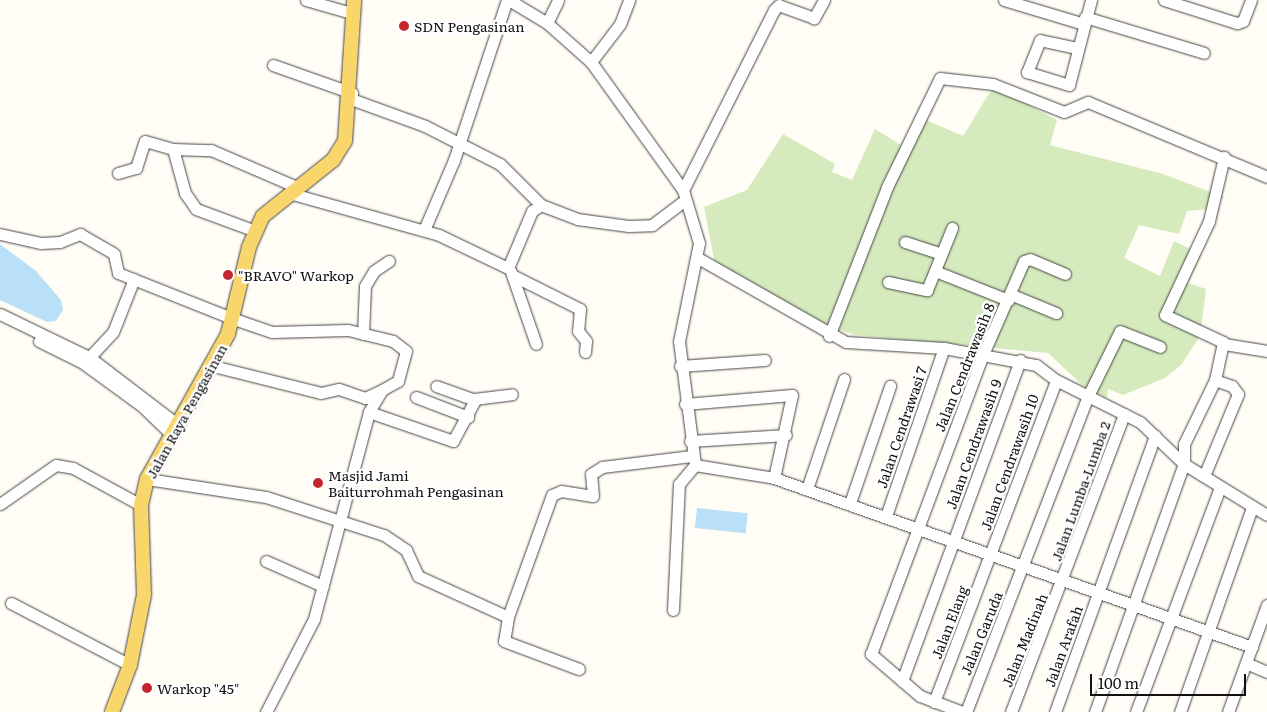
<!DOCTYPE html>
<style>
body{margin:0}
#map{position:relative;width:1267px;height:712px;overflow:hidden;background:#fffdf5;font-family:Literata,serif}
div>[style]{position:absolute}
[style*='--x']{left:calc(var(--x)*1px);top:calc(var(--y)*1px);width:calc(var(--w)*1px);rotate:calc(var(--a)*1deg)}
.green>*{inset:0;background:#d5ebbd}
.water>*{inset:0;background:#b9e0f7;transform-origin:0 0}
.roads{filter:drop-shadow(0 0 1px #444) drop-shadow(0 0 1px #444)}
.minor>*{height:11px;margin:-5.5px;padding:0 5.5px;transform-origin:5.5px;border-radius:5.5px;background:#fff}
.major>*{height:14px;margin:-7px;padding:0 7px;transform-origin:7px;border-radius:7px;background:#f9d66b}
.dots>*{width:14px;height:14px;translate:-50% -50%;box-sizing:border-box;border:2px solid #fff;border-radius:50%}
span{translate:-50% -50%;white-space:nowrap;text-align:center;line-height:1.15;-webkit-text-stroke:5px #fff;paint-order:stroke}
.poi-label{font-size:14px;color:#111}
.left{translate:0 -50%;text-align:left}
.street-label{font-size:14px;color:#111}
.scale{position:absolute;left:1090px;top:674px;width:156px;height:22px;box-sizing:border-box;border:2px solid #111;border-top:0;padding-left:6px;font-size:15px;line-height:18px;white-space:nowrap;color:#111;-webkit-text-stroke:4px #fff;paint-order:stroke}
</style>
<div id="map">
<div class="green">
<div style="clip-path:polygon(993px 87px,1057px 120px,1050px 145px,1163px 174px,1224px 197px,1208px 209px,1187px 211px,1179px 234px,1139px 225px,1124px 258px,1160px 276px,1174px 241px,1201px 254px,1188px 283px,1206px 289px,1200px 336px,1181px 365px,1165px 378px,1123px 395px,1108px 389px,1107px 398px,1081px 384px,1048px 353px,855px 335px,825px 325px,715px 264px,704px 207px,747px 190px,783px 134px,835px 164px,832px 172px,852px 180px,875px 129px,909px 150px,926px 120px,963px 136px)"></div>
</div>
<div class="water">
<div style="clip-path:polygon(0 244px,36px 271px,61px 300px,63px 310px,56px 321px,47px 322px,0 300px)"></div>
<div style="left:697px;top:508px;width:51px;height:20px;rotate:6deg"></div>
</div>
<div class="roads">
<div class="minor">
<div style="--x:306;--y:0;--w:47;--a:16.1"></div>
<div style="--x:509;--y:0;--w:44;--a:31.2"></div>
<div style="--x:547;--y:23;--w:59;--a:41.6"></div>
<div style="--x:591;--y:62;--w:158;--a:54.3"></div>
<div style="--x:824;--y:0;--w:21;--a:119"></div>
<div style="--x:814;--y:18;--w:37;--a:-160"></div>
<div style="--x:779;--y:5;--w:7;--a:135"></div>
<div style="--x:774;--y:10;--w:202;--a:116.8"></div>
<div style="--x:683;--y:190;--w:55;--a:73.2"></div>
<div style="--x:699;--y:243;--w:100;--a:101.5"></div>
<div style="--x:679;--y:341;--w:125;--a:82.6"></div>
<div style="--x:695;--y:465;--w:80;--a:9.3"></div>
<div style="--x:774;--y:478;--w:507;--a:19.47"></div>
<div style="--x:1004;--y:0;--w:84;--a:16.7"></div>
<div style="--x:1164;--y:0;--w:77;--a:17.5"></div>
<div style="--x:1237;--y:23;--w:6;--a:-18"></div>
<div style="--x:1243;--y:21;--w:22;--a:-69"></div>
<div style="--x:1085;--y:17;--w:124;--a:16.8"></div>
<div style="--x:547;--y:23;--w:25;--a:-64"></div>
<div style="--x:1077;--y:48;--w:38;--a:-168"></div>
<div style="--x:1040;--y:40;--w:35;--a:112"></div>
<div style="--x:1027;--y:72;--w:44;--a:17.2"></div>
<div style="--x:1069;--y:85;--w:88;--a:-75.5"></div>
<div style="--x:591;--y:62;--w:48;--a:-52.7"></div>
<div style="--x:620;--y:24;--w:26;--a:-69"></div>
<div style="--x:273;--y:65;--w:84;--a:19.5"></div>
<div style="--x:351;--y:99;--w:79;--a:20"></div>
<div style="--x:425;--y:126;--w:84;--a:26.9"></div>
<div style="--x:500;--y:164;--w:58;--a:45"></div>
<div style="--x:173;--y:149;--w:38;--a:2"></div>
<div style="--x:211;--y:150;--w:94;--a:23.3"></div>
<div style="--x:118;--y:173;--w:19;--a:-16"></div>
<div style="--x:136;--y:168;--w:28;--a:-72"></div>
<div style="--x:145;--y:141;--w:29;--a:16"></div>
<div style="--x:173;--y:149;--w:46;--a:74.7"></div>
<div style="--x:185;--y:193;--w:19;--a:55"></div>
<div style="--x:196;--y:209;--w:63;--a:20.4"></div>
<div style="--x:289;--y:193;--w:156;--a:15.6"></div>
<div style="--x:439;--y:235;--w:76;--a:25.6"></div>
<div style="--x:508;--y:268;--w:62;--a:-67.2"></div>
<div style="--x:532;--y:211;--w:11;--a:-34"></div>
<div style="--x:541;--y:205;--w:39;--a:21"></div>
<div style="--x:577;--y:219;--w:52;--a:7.7"></div>
<div style="--x:629;--y:226;--w:23;--a:-2"></div>
<div style="--x:652;--y:225;--w:40;--a:-37"></div>
<div style="--x:424;--y:230;--w:76;--a:-66.8"></div>
<div style="--x:454;--y:160;--w:169;--a:-71.7"></div>
<div style="--x:0;--y:234;--w:42;--a:12.4"></div>
<div style="--x:41;--y:243;--w:19;--a:-3"></div>
<div style="--x:60;--y:242;--w:22;--a:-22"></div>
<div style="--x:80;--y:234;--w:39;--a:30"></div>
<div style="--x:114;--y:254;--w:19;--a:78"></div>
<div style="--x:118;--y:273;--w:125;--a:21.6"></div>
<div style="--x:234;--y:319;--w:40;--a:18.9"></div>
<div style="--x:272;--y:332;--w:76;--a:-1.5"></div>
<div style="--x:348;--y:330;--w:46;--a:13.7"></div>
<div style="--x:393;--y:341;--w:16;--a:38"></div>
<div style="--x:406;--y:351;--w:31;--a:105"></div>
<div style="--x:398;--y:381;--w:18;--a:151"></div>
<div style="--x:382;--y:390;--w:26;--a:121"></div>
<div style="--x:369;--y:412;--w:214;--a:104.9"></div>
<div style="--x:314;--y:619;--w:105;--a:117.3"></div>
<div style="--x:905;--y:242;--w:38;--a:18"></div>
<div style="--x:698;--y:258;--w:170;--a:29.6"></div>
<div style="--x:846;--y:342;--w:98;--a:3.5"></div>
<div style="--x:944;--y:348;--w:94;--a:10.5"></div>
<div style="--x:1036;--y:365;--w:25;--a:37"></div>
<div style="--x:1056;--y:380;--w:94;--a:26.6"></div>
<div style="--x:1140;--y:422;--w:61;--a:43.7"></div>
<div style="--x:1184;--y:464;--w:97;--a:31.6"></div>
<div style="--x:935;--y:271;--w:79;--a:21.7"></div>
<div style="--x:511;--y:272;--w:76;--a:70.9"></div>
<div style="--x:514;--y:276;--w:74;--a:26.6"></div>
<div style="--x:580;--y:309;--w:22;--a:95"></div>
<div style="--x:578;--y:331;--w:13;--a:51"></div>
<div style="--x:586;--y:341;--w:11;--a:95"></div>
<div style="--x:888;--y:282;--w:40;--a:12"></div>
<div style="--x:927;--y:290;--w:67;--a:-68"></div>
<div style="--x:1010;--y:294;--w:50;--a:22.4"></div>
<div style="--x:0;--y:314;--w:99;--a:25.8"></div>
<div style="--x:89;--y:357;--w:111;--a:37.3"></div>
<div style="--x:363;--y:334;--w:48;--a:-87.6"></div>
<div style="--x:365;--y:286;--w:17;--a:-59"></div>
<div style="--x:374;--y:271;--w:18;--a:-34"></div>
<div style="--x:829;--y:336;--w:160;--a:-68.7"></div>
<div style="--x:887;--y:187;--w:121;--a:-64.1"></div>
<div style="--x:940;--y:78;--w:53;--a:6.5"></div>
<div style="--x:993;--y:84;--w:76;--a:21.5"></div>
<div style="--x:1064;--y:112;--w:26;--a:-23"></div>
<div style="--x:1088;--y:102;--w:194;--a:22.7"></div>
<div style="--x:39;--y:341;--w:49;--a:26.6"></div>
<div style="--x:83;--y:363;--w:73;--a:36.1"></div>
<div style="--x:142;--y:406;--w:40;--a:44"></div>
<div style="--x:1224;--y:344;--w:44;--a:9.2"></div>
<div style="--x:85;--y:362;--w:41;--a:-47"></div>
<div style="--x:113;--y:332;--w:57;--a:-68.4"></div>
<div style="--x:213;--y:366;--w:111;--a:14"></div>
<div style="--x:321;--y:393;--w:18;--a:-13"></div>
<div style="--x:339;--y:389;--w:28;--a:19"></div>
<div style="--x:365;--y:398;--w:19;--a:-25"></div>
<div style="--x:680;--y:366;--w:85;--a:-4"></div>
<div style="--x:416;--y:397;--w:56;--a:21"></div>
<div style="--x:474;--y:399;--w:38;--a:-7"></div>
<div style="--x:685;--y:404;--w:107;--a:-4.8"></div>
<div style="--x:792;--y:395;--w:85;--a:102.2"></div>
<div style="--x:369;--y:412;--w:89;--a:19"></div>
<div style="--x:453;--y:441;--w:47;--a:-61.8"></div>
<div style="--x:475;--y:400;--w:41;--a:-160.3"></div>
<div style="--x:690;--y:441;--w:96;--a:-3.6"></div>
<div style="--x:1204;--y:476;--w:89;--a:-67.5"></div>
<div style="--x:1238;--y:394;--w:10;--a:-127"></div>
<div style="--x:1232;--y:386;--w:18;--a:-161"></div>
<div style="--x:1215;--y:380;--w:39;--a:-78"></div>
<div style="--x:1223;--y:342;--w:64;--a:-155"></div>
<div style="--x:1165;--y:315;--w:104;--a:-64.9"></div>
<div style="--x:1209;--y:221;--w:66;--a:-76.8"></div>
<div style="--x:147;--y:479;--w:120;--a:8.6"></div>
<div style="--x:266;--y:497;--w:124;--a:17.9"></div>
<div style="--x:384;--y:535;--w:27;--a:34"></div>
<div style="--x:406;--y:550;--w:29;--a:65"></div>
<div style="--x:418;--y:576;--w:99;--a:24.5"></div>
<div style="--x:508;--y:617;--w:130;--a:-70.2"></div>
<div style="--x:552;--y:495;--w:10;--a:-24"></div>
<div style="--x:561;--y:491;--w:32;--a:9"></div>
<div style="--x:593;--y:496;--w:22;--a:-95"></div>
<div style="--x:591;--y:474;--w:13;--a:-32"></div>
<div style="--x:602;--y:467;--w:90;--a:-7"></div>
<div style="--x:807;--y:489;--w:116;--a:-71.4"></div>
<div style="--x:850;--y:503;--w:124;--a:-71.1"></div>
<div style="--x:0;--y:504;--w:68;--a:-34.9"></div>
<div style="--x:56;--y:465;--w:17;--a:10"></div>
<div style="--x:73;--y:468;--w:77;--a:28.6"></div>
<div style="--x:886;--y:516;--w:178;--a:-71"></div>
<div style="--x:266;--y:561;--w:62;--a:23.7"></div>
<div style="--x:11;--y:603;--w:134;--a:27.5"></div>
<div style="--x:673;--y:610;--w:126;--a:-87.3"></div>
<div style="--x:679;--y:484;--w:25;--a:-50"></div>
<div style="--x:508;--y:617;--w:24;--a:99"></div>
<div style="--x:504;--y:641;--w:80;--a:20.5"></div>
<div style="--x:1246;--y:663;--w:23;--a:23"></div>
<div style="--x:902;--y:681;--w:342;--a:-69.8"></div>
<div style="--x:934;--y:702;--w:344;--a:-69.2"></div>
<div style="--x:962;--y:712;--w:45;--a:-159.1"></div>
<div style="--x:920;--y:696;--w:65;--a:-139.4"></div>
<div style="--x:871;--y:654;--w:322;--a:-69.5"></div>
<div style="--x:984;--y:352;--w:99;--a:-66.3"></div>
<div style="--x:1024;--y:261;--w:6;--a:-18"></div>
<div style="--x:1030;--y:259;--w:38;--a:23"></div>
<div style="--x:966;--y:712;--w:339;--a:-68.9"></div>
<div style="--x:1088;--y:396;--w:72;--a:-63.8"></div>
<div style="--x:1120;--y:331;--w:43;--a:21.8"></div>
<div style="--x:1011;--y:712;--w:319;--a:-69.2"></div>
<div style="--x:1055;--y:712;--w:294;--a:-70.1"></div>
<div style="--x:1095;--y:712;--w:263;--a:-70.3"></div>
<div style="--x:1184;--y:464;--w:20;--a:-90"></div>
<div style="--x:1184;--y:444;--w:71;--a:-64.2"></div>
<div style="--x:1136;--y:712;--w:240;--a:-69.5"></div>
<div style="--x:1180;--y:712;--w:216;--a:-70.6"></div>
<div style="--x:1228;--y:712;--w:114;--a:-70"></div>
</div>
<div class="major">
<div style="--x:112;--y:712;--w:50;--a:-69"></div>
<div style="--x:130;--y:665;--w:71;--a:-78.7"></div>
<div style="--x:144;--y:595;--w:90;--a:-91.9"></div>
<div style="--x:141;--y:505;--w:27;--a:-77"></div>
<div style="--x:147;--y:479;--w:166;--a:-60.8"></div>
<div style="--x:228;--y:334;--w:89;--a:-76.4"></div>
<div style="--x:249;--y:247;--w:34;--a:-66"></div>
<div style="--x:263;--y:216;--w:90;--a:-38.7"></div>
<div style="--x:333;--y:160;--w:22;--a:-58"></div>
<div style="--x:345;--y:141;--w:141;--a:-86.3"></div>
</div>
</div>
<div class="dots">
<div style="left:404px;top:26px;background:#c4262e"></div>
<div style="left:228px;top:275px;background:#c4262e"></div>
<div style="left:318px;top:483px;background:#c4262e"></div>
<div style="left:147px;top:688px;background:#c4262e"></div>
</div>
<div class="poi-label">
<span class="left" style="left:414px;top:26px">SDN Pengasinan</span>
<span class="left" style="left:238px;top:275px">"BRAVO" Warkop</span>
<span class="left" style="left:328px;top:483px">Masjid Jami<br>Baiturrohmah Pengasinan</span>
<span class="left" style="left:157px;top:688px">Warkop "45"</span>
</div>
<div class="street-label">
<span style="left:964px;top:367px;rotate:-68deg">Jalan Cendrawasih 8</span>
<span style="left:186px;top:411px;rotate:-61deg">Jalan Raya Pengasinan</span>
<span style="left:901px;top:427px;rotate:-71deg">Jalan Cendrawasi 7</span>
<span style="left:973px;top:444px;rotate:-70deg">Jalan Cendrawasih 9</span>
<span style="left:1009px;top:462px;rotate:-70deg">Jalan Cendrawasih 10</span>
<span style="left:1080px;top:491px;rotate:-70deg">Jalan Lumba-Lumba 2</span>
<span style="left:949px;top:622px;rotate:-69deg">Jalan Elang</span>
<span style="left:981px;top:633px;rotate:-68deg">Jalan Garuda</span>
<span style="left:1024px;top:640px;rotate:-68deg">Jalan Madinah</span>
<span style="left:1063px;top:646px;rotate:-70deg">Jalan Arafah</span>
</div>
<div class="scale">100 m</div>
</div>
